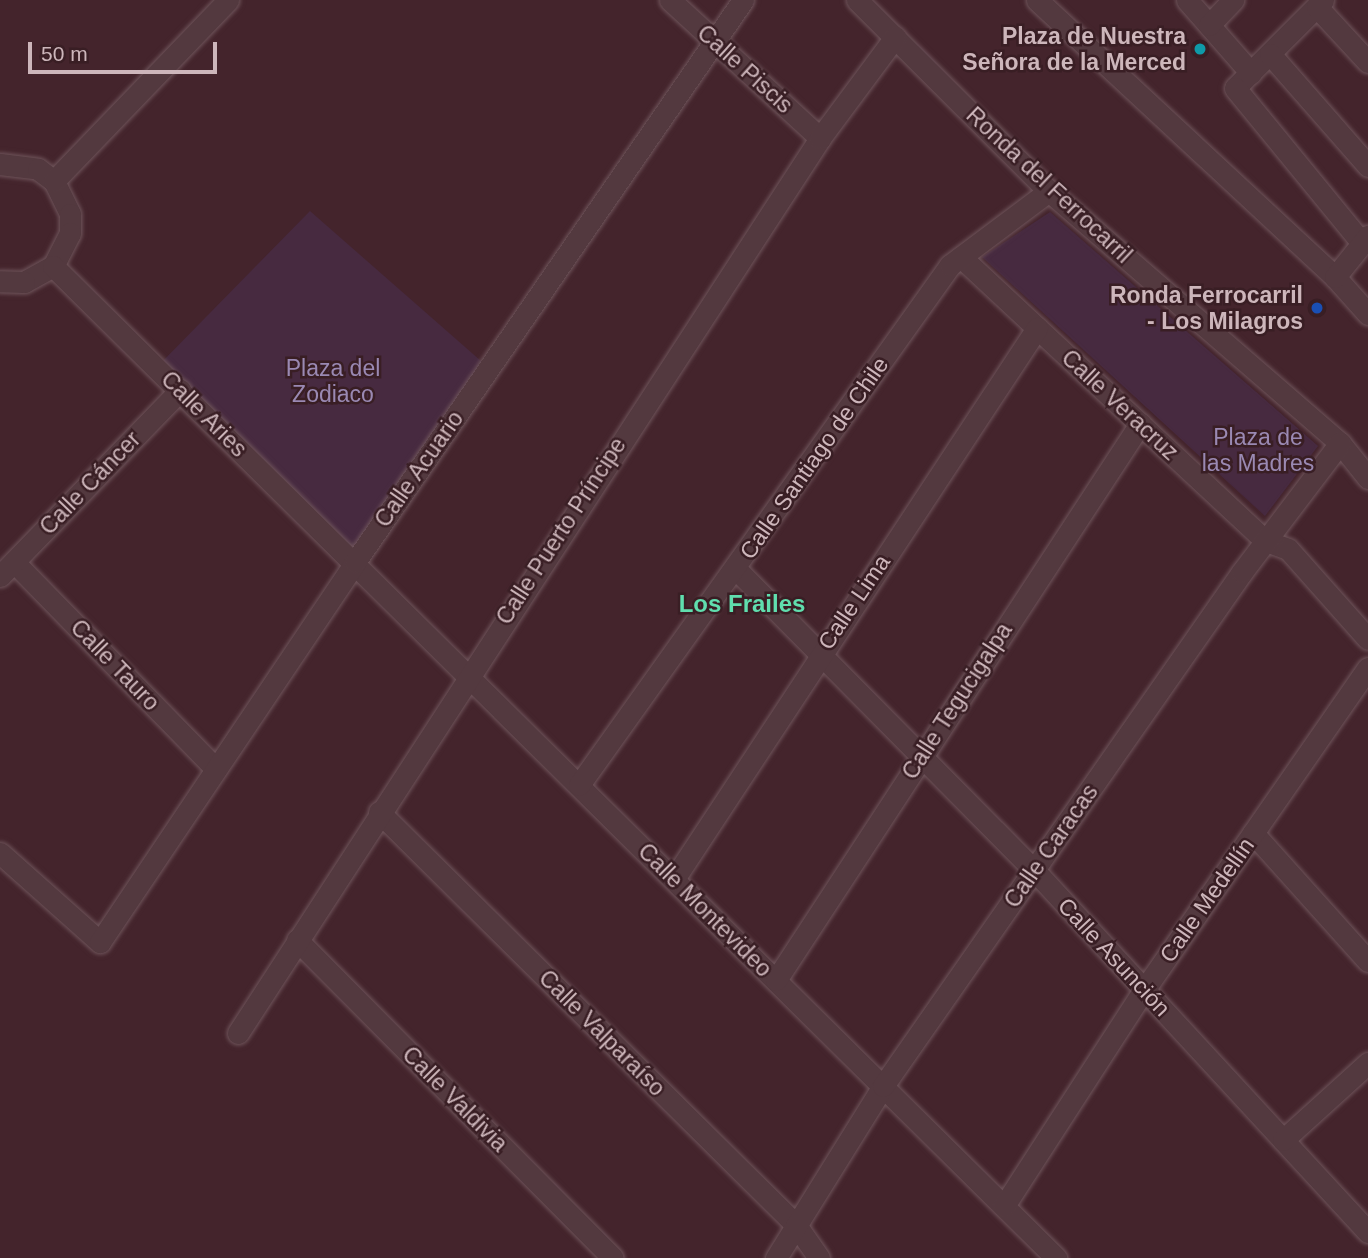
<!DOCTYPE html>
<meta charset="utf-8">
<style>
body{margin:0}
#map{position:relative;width:1368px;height:1258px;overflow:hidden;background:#44242c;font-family:Helvetica,sans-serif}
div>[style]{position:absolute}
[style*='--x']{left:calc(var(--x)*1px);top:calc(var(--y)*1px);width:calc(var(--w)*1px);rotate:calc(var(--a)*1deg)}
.green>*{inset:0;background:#472a40}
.roads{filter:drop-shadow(0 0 2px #6e545a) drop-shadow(0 0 2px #6e545a)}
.street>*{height:21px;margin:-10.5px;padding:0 10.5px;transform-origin:10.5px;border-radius:10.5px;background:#53393f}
.dots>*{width:19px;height:19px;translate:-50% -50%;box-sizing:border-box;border:4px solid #391e24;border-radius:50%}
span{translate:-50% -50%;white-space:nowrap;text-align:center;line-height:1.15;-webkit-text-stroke:5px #391e24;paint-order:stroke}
.poi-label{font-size:23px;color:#cdb6bb;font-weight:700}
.right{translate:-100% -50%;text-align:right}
.street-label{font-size:23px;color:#cdb6bb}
.park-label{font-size:23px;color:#9a89b3}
.neighbourhood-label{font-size:24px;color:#60deae;font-weight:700}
.scale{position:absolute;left:28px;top:42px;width:189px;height:32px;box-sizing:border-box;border:4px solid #cdb6bb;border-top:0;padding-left:9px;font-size:21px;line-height:24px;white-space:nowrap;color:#cdb6bb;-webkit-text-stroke:5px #391e24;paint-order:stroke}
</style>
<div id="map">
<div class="green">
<div style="clip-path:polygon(310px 211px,489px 368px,355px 562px,157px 367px)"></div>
<div style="clip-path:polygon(1050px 212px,1318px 446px,1265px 516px,982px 257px)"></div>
</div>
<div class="roads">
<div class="street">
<div style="--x:670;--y:0;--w:204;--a:42.6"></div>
<div style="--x:857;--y:0;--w:271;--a:44.9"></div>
<div style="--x:1049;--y:191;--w:385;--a:40.9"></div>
<div style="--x:1340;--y:443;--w:45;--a:51.3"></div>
<div style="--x:1037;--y:0;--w:407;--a:42.9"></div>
<div style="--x:1335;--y:277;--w:50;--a:48.3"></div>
<div style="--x:1187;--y:0;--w:97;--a:48.8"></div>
<div style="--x:1323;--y:0;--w:124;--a:135"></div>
<div style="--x:1235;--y:88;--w:199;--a:50.7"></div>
<div style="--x:1317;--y:7;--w:75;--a:47.2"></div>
<div style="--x:1209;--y:25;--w:35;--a:-46"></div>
<div style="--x:1270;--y:54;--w:149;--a:48.8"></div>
<div style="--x:0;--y:164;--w:38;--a:7"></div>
<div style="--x:38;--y:169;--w:20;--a:37"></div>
<div style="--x:54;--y:181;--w:37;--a:64"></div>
<div style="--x:70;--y:214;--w:19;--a:90"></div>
<div style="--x:70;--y:233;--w:37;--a:117"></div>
<div style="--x:53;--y:266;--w:33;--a:151"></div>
<div style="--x:24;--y:282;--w:24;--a:-178"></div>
<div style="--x:54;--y:181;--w:251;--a:-46.1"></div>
<div style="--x:961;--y:257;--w:417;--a:43"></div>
<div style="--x:1266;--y:541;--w:23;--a:20"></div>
<div style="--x:1288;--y:549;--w:120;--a:48.4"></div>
<div style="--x:53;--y:266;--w:1411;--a:44.68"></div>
<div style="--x:1335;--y:277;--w:53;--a:-51.2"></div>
<div style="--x:14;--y:562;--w:289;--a:45.7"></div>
<div style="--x:736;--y:569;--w:424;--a:45.3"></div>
<div style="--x:1034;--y:870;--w:493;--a:47.3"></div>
<div style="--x:0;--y:576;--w:259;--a:-45.9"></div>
<div style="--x:579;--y:785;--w:639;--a:-54.49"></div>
<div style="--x:950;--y:265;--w:124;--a:-36.8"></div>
<div style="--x:379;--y:812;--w:587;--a:44.72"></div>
<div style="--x:796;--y:1225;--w:40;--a:55.1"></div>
<div style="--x:1253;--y:833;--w:172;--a:48.1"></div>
<div style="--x:0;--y:853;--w:134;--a:41.7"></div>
<div style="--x:100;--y:942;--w:458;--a:-56.1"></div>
<div style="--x:355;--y:562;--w:683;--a:-55.38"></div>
<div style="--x:674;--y:879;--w:660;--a:-56.62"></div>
<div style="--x:297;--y:940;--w:448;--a:45.2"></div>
<div style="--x:776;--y:980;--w:665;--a:-56.79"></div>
<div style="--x:238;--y:1033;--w:1068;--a:-56.96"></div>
<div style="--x:820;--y:138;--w:126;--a:-53.4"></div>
<div style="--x:1283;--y:1140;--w:115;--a:-42.2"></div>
<div style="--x:1004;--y:1206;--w:257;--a:-57.1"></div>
<div style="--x:1144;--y:990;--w:392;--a:-55.2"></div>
<div style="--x:776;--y:1258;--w:203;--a:-58.1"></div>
<div style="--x:883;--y:1086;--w:627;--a:-55.07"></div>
<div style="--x:1242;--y:572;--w:162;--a:-52.8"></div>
</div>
</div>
<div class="dots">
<div style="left:1200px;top:49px;background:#0f9aa8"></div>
<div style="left:1317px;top:308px;background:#1a4fb4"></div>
</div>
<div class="poi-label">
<span class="right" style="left:1186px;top:49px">Plaza de Nuestra<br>Señora de la Merced</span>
<span class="right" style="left:1303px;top:308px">Ronda Ferrocarril<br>- Los Milagros</span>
</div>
<div class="street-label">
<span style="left:745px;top:69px;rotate:42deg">Calle Piscis</span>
<span style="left:1049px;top:185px;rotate:43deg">Ronda del Ferrocarril</span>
<span style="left:1120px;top:405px;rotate:43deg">Calle Veracruz</span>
<span style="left:204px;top:414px;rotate:45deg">Calle Aries</span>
<span style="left:814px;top:458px;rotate:-55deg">Calle Santiago de Chile</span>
<span style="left:419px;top:469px;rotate:-55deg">Calle Acuario</span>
<span style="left:90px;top:483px;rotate:-46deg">Calle Cáncer</span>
<span style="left:561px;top:531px;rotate:-57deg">Calle Puerto Príncipe</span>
<span style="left:854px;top:602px;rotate:-56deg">Calle Lima</span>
<span style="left:115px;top:665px;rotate:46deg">Calle Tauro</span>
<span style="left:957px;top:701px;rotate:-57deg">Calle Tegucigalpa</span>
<span style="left:1051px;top:846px;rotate:-55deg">Calle Caracas</span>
<span style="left:1207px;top:900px;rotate:-55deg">Calle Medellín</span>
<span style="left:705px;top:910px;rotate:45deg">Calle Montevideo</span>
<span style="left:1114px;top:957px;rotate:47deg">Calle Asunción</span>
<span style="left:602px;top:1033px;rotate:45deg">Calle Valparaíso</span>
<span style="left:455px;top:1099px;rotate:45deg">Calle Valdivia</span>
</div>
<div class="park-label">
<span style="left:333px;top:381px">Plaza del<br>Zodiaco</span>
<span style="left:1258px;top:450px">Plaza de<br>las Madres</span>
</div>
<div class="neighbourhood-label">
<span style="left:742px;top:604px">Los Frailes</span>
</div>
<div class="scale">50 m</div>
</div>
